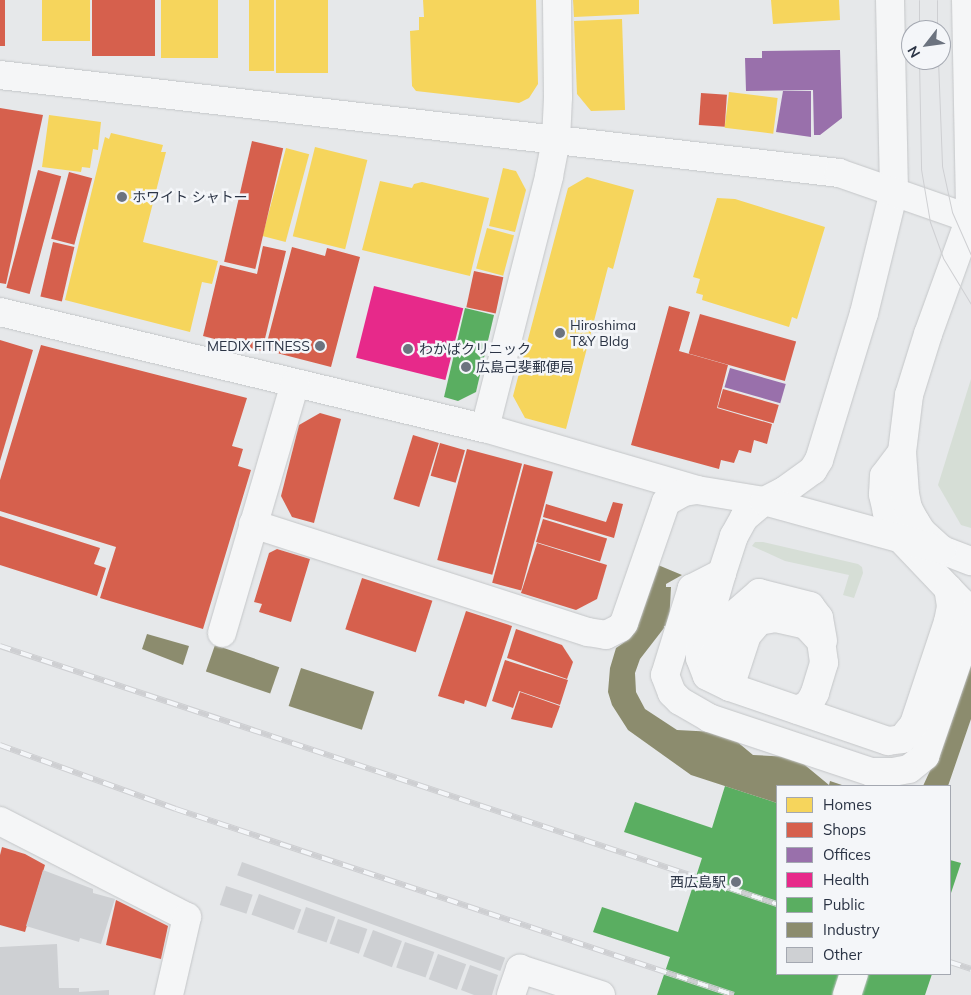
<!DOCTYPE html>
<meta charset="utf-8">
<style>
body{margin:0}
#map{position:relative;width:971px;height:995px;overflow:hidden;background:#e6e8ea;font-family:Mulish,"Noto Sans JP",sans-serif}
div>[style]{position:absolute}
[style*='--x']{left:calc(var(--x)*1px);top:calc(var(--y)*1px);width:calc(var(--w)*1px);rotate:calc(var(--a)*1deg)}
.green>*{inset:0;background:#d6ded6}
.homes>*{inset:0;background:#f6d55c;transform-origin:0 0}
.shops>*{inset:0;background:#d6604d;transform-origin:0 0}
.offices>*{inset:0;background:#9970ab;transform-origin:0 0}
.health>*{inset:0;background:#e7298a;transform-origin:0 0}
.public>*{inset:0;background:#5aae61}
.industry>*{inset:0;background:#8c8c6e;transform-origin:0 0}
.building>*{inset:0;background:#ced0d3;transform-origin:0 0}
.roads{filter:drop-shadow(0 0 1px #c4c6c8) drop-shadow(0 0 1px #c4c6c8)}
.minor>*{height:28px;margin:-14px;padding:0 14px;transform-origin:14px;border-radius:14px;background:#f5f6f7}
.tram>*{height:1px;margin:-0.5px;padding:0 0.5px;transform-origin:0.5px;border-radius:0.5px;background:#cecfd2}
.rail>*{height:5.5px;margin-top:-2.75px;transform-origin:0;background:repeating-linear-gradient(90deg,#f4f6f9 0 11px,#cecfd2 0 22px);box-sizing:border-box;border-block:1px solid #cecfd2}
.dots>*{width:14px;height:14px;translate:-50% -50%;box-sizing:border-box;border:2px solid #f4f6f9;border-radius:50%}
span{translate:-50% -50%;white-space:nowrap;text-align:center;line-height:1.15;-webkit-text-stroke:5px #f4f6f9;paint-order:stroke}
.poi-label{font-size:14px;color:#2b3445}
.left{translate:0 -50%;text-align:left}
.right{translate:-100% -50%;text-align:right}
.legend{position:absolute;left:776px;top:785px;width:175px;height:190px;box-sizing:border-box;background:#f4f6f9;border:1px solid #a4a8b1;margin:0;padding:6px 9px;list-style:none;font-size:15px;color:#2b3445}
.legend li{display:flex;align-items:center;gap:10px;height:25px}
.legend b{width:25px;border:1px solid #a4a8b1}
.north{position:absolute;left:901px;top:20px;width:50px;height:50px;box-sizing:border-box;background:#f4f6f9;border:1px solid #a4a8b1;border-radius:50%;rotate:240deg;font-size:14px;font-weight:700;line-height:20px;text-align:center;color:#2b3445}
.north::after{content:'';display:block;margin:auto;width:18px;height:22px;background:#6c737f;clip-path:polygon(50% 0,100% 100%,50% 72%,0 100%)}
</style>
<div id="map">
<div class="green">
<div style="clip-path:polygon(971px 379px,971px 528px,961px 525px,938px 485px)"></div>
<div style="clip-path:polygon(755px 542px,763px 542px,858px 564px,862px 567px,863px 573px,854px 598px,843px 595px,849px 575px,785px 561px,752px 546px)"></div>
</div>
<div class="homes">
<div style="left:42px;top:0;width:48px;height:41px"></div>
<div style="left:161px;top:0;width:57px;height:58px"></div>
<div style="left:249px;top:0;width:25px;height:71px"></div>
<div style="left:276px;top:0;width:52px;height:73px"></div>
<div style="clip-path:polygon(423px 0,536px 0,538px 84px,529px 98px,519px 103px,512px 102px,416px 91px,412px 86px,410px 31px,419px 30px,419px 17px,424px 17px)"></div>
<div style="clip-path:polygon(573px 0,639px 0,639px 14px,574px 17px)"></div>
<div style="clip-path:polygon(771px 0,839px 0,840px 20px,773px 24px)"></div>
<div style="clip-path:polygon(622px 19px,625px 110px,591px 111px,577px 94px,574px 21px)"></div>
<div style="left:729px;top:92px;width:49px;height:36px;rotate:7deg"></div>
<div style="clip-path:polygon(49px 115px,101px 122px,98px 150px,93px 149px,90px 168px,82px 167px,81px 172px,42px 167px)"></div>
<div style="clip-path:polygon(111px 133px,163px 145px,161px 152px,166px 152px,143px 242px,218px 261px,212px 284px,202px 282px,190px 332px,65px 300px,105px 137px,109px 139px)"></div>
<div style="left:315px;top:147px;width:54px;height:92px;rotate:14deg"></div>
<div style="left:286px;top:148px;width:24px;height:91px;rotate:15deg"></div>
<div style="clip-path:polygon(503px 168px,516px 171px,526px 190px,515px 232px,489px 226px)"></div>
<div style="clip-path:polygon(587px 177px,634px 190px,613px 269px,608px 267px,566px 429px,525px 418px,513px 396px,568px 188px)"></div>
<div style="clip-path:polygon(380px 181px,412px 188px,414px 184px,422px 182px,489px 198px,470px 276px,362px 250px)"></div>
<div style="clip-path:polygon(717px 198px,735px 199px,825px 227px,797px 319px,792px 317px,789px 327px,702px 300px,703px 295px,696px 293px,700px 279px,693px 277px)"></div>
<div style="left:487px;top:228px;width:28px;height:42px;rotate:15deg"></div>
</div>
<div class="shops">
<div style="left:0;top:0;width:5px;height:46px"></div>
<div style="left:92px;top:0;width:63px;height:56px"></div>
<div style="left:701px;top:93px;width:26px;height:32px;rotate:4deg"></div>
<div style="clip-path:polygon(0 108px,43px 115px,6px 284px,0 283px)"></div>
<div style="left:252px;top:141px;width:32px;height:124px;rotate:13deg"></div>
<div style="left:38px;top:170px;width:24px;height:122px;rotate:15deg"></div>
<div style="left:69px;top:172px;width:24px;height:69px;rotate:15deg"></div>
<div style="left:53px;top:242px;width:22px;height:56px;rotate:13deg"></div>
<div style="clip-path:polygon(263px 246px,286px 251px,262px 351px,203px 336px,220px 265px,257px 274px)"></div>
<div style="clip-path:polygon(292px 247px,325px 256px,327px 248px,360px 257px,331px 367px,265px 350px)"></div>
<div style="left:474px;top:271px;width:30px;height:37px;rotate:12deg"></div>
<div style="clip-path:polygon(669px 306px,690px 312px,679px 351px,728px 365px,717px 408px,772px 424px,767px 444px,754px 440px,751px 453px,739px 450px,734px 463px,721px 460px,719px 469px,631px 445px)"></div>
<div style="left:700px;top:314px;width:100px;height:41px;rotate:16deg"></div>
<div style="clip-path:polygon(0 340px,33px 350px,0 461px)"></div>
<div style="clip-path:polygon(41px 345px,247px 398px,232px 446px,243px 449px,238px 466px,251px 470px,203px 629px,100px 598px,116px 547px,0 511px,0 480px)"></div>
<div style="left:723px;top:389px;width:58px;height:19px;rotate:16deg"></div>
<div style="clip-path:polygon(320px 413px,341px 419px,314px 523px,292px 517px,281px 496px,299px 425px)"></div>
<div style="left:413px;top:435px;width:27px;height:67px;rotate:17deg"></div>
<div style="left:440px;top:443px;width:26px;height:34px;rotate:16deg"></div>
<div style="left:467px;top:449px;width:57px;height:115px;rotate:15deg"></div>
<div style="left:524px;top:464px;width:30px;height:123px;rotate:15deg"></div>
<div style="clip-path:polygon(613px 502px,623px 504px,614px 538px,543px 517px,546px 504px,606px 522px)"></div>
<div style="clip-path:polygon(0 516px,100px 548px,94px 564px,106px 568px,97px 596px,0 565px)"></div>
<div style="left:543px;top:519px;width:67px;height:24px;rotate:17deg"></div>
<div style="clip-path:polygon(537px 543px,607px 565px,597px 599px,576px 610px,521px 593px)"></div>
<div style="clip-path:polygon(277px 549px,310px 559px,291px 622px,259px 612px,262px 604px,254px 602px,269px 553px)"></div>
<div style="left:362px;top:578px;width:74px;height:54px;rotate:18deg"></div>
<div style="clip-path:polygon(466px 611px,512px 626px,486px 707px,465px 700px,464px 704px,438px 696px)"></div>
<div style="clip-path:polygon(516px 629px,562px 645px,573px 662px,567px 679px,507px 658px)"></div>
<div style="clip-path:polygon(505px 660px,568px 680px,560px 705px,519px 691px,513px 708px,492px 701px)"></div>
<div style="clip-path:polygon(520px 692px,560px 706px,552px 728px,511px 719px)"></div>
<div style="clip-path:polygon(2px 847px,25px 854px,45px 865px,25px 932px,0 925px,0 855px)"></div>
<div style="clip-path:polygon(116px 900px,168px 926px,161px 959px,106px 945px)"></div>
</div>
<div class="offices">
<div style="clip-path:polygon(840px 50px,842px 118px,820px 135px,814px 135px,813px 90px,746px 91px,745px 58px,762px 58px,762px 51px)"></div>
<div style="clip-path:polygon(783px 91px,811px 91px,811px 137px,776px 132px)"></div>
<div style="left:730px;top:368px;width:58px;height:20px;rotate:16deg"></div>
</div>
<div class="health">
<div style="left:374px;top:286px;width:92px;height:74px;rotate:14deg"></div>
</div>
<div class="public">
<div style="clip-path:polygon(465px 308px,494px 315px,476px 392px,458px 401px,444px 397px)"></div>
<div style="clip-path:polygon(725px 786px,777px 803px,777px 974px,932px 974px,925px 995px,657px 995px,670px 957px,593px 932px,602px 907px,678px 932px,702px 858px,624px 832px,635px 802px,712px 828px)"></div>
<div style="clip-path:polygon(950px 860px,961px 863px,950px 896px)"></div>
</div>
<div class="industry">
<div style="clip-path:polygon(658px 565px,682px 575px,666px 584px,666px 587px,671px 587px,669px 626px,664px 626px,664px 628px,640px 659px,635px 673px,636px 692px,645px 709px,677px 730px,734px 733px,735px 740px,753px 755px,790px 757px,790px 760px,800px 761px,829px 785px,830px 781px,845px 786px,777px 786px,777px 803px,691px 775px,628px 730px,612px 705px,608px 692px,610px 668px,616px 648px,629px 639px,634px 630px)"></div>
<div style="clip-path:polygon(147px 634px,189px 646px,183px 665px,142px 649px)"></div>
<div style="clip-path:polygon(971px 637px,971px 719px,948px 786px,923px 786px,935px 760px)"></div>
<div style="left:215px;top:645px;width:68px;height:28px;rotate:19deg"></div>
<div style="left:301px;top:668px;width:77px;height:40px;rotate:18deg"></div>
</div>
<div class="building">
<div style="left:242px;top:862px;width:280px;height:14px;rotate:20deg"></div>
<div style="clip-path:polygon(43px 870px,93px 889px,93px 893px,115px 899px,101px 944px,80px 938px,79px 942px,26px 926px)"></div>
<div style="left:226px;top:886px;width:28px;height:20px;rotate:18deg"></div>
<div style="left:259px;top:894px;width:45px;height:22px;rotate:20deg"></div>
<div style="left:306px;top:907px;width:31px;height:27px;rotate:19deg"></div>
<div style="left:338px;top:919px;width:31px;height:26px;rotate:19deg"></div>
<div style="left:373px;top:930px;width:31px;height:28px;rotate:21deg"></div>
<div style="left:405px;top:942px;width:31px;height:27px;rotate:19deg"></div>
<div style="clip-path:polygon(57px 944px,59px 988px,79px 988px,79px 992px,109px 990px,109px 995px,0 995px,0 947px)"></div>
<div style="left:438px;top:954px;width:30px;height:27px;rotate:20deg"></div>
<div style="clip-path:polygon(470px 965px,498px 975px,492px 995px,474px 995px,461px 990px)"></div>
</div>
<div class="roads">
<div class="minor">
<div style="--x:890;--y:0;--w:191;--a:88.8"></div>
<div style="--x:894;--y:191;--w:126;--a:103.8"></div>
<div style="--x:864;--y:313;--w:154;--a:107"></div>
<div style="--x:819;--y:460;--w:12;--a:121"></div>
<div style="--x:813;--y:470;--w:36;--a:144"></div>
<div style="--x:784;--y:491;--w:22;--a:153"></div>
<div style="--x:764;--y:501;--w:26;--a:140"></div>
<div style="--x:744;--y:518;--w:21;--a:119"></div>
<div style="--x:734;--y:536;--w:39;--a:108"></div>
<div style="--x:722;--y:573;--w:34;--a:153"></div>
<div style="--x:692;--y:588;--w:91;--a:107.2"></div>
<div style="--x:665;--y:675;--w:19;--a:69"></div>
<div style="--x:672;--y:693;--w:11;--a:45"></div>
<div style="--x:680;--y:701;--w:34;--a:30"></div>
<div style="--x:709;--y:718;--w:171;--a:18.4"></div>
<div style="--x:871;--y:772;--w:22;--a:0"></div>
<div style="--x:893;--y:772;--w:16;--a:-11"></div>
<div style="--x:909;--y:769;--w:21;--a:-39"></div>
<div style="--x:925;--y:756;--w:132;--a:-71"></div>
<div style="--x:968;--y:631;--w:14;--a:-90"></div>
<div style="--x:968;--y:617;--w:17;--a:-115"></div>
<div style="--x:961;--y:602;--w:90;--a:-133.6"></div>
<div style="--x:899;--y:537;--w:28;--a:-116"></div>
<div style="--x:887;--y:512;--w:18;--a:-103"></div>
<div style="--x:883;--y:494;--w:18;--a:-87"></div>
<div style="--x:884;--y:476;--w:30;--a:-53"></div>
<div style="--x:966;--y:0;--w:218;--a:88.9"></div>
<div style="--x:970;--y:218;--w:123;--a:109.9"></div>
<div style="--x:928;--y:334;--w:64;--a:107.3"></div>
<div style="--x:909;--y:395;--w:57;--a:97"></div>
<div style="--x:902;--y:452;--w:42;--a:85.9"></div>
<div style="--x:905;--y:494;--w:14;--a:78"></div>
<div style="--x:908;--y:508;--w:15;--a:62"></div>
<div style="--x:915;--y:521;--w:13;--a:58"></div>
<div style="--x:922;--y:532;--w:27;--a:42"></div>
<div style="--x:942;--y:550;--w:31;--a:21"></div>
<div style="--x:0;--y:75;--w:845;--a:6.66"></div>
<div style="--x:839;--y:173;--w:140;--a:19.2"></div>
<div style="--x:0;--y:312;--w:499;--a:13.5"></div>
<div style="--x:485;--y:428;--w:221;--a:16.3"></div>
<div style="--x:697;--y:490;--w:68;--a:9.3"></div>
<div style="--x:764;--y:501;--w:185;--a:15.4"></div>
<div style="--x:485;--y:428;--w:260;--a:-75.7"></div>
<div style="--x:549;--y:176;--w:37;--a:-79"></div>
<div style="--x:556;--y:140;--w:43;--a:-87.3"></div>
<div style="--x:558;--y:97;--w:97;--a:-90.6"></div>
<div style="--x:253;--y:524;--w:352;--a:17.9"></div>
<div style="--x:588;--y:632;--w:18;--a:9"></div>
<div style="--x:606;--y:635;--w:16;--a:-27"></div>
<div style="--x:620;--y:628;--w:6;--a:-51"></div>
<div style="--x:624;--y:623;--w:128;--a:-70.9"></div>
<div style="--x:666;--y:502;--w:21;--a:-29"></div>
<div style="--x:684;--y:492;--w:13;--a:-9"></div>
<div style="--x:722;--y:573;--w:79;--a:106.1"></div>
<div style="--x:700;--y:649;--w:9;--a:90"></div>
<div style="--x:700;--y:658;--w:19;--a:69"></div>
<div style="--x:707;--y:676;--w:25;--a:26"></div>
<div style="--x:730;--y:687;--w:167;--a:18.9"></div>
<div style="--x:888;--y:741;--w:14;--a:-8"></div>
<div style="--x:902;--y:739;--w:19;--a:-51"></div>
<div style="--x:914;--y:724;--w:108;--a:-71.6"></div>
<div style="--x:948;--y:622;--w:16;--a:-79"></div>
<div style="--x:951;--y:606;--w:18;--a:-99"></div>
<div style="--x:222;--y:633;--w:260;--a:-73.7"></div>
<div style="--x:712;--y:674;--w:9;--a:-96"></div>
<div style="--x:711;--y:665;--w:10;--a:-73"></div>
<div style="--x:714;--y:655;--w:46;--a:-62.9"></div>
<div style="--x:735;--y:614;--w:32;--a:-41"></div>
<div style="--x:759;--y:593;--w:53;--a:14.3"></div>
<div style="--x:810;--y:606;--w:15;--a:53"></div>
<div style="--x:819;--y:618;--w:23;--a:80"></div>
<div style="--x:730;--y:687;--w:55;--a:-71.9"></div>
<div style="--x:747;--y:635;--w:18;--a:-49"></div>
<div style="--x:759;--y:621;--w:17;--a:-10"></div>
<div style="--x:776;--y:618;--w:31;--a:13"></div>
<div style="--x:806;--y:625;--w:22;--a:47"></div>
<div style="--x:821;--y:641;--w:22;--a:82"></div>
<div style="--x:824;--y:663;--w:31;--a:107"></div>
<div style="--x:815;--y:693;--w:13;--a:119"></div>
<div style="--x:809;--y:704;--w:13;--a:153"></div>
<div style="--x:0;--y:821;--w:210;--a:27.2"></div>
<div style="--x:187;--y:917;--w:80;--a:103"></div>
<div style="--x:511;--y:995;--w:28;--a:-71"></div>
<div style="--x:520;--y:969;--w:85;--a:17.8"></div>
<div style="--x:847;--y:995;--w:22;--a:-72"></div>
</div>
</div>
<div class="tram">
<div style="--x:919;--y:0;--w:30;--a:90"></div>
<div style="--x:937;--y:0;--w:30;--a:90"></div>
<div style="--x:919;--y:60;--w:109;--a:88.9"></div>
<div style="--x:921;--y:169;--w:54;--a:80.4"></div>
<div style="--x:930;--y:222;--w:38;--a:70"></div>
<div style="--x:943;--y:258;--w:54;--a:58.7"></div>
<div style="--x:938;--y:60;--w:106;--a:87.8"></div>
<div style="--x:942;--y:166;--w:47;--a:77.7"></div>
<div style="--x:952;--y:212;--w:47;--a:66.2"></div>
</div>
<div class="rail">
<div style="--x:0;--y:646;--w:819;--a:18.37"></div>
<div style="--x:0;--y:745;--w:187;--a:20"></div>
<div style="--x:176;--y:809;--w:588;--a:18.43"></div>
<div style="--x:950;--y:962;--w:22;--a:18"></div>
</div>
<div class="dots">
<div style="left:122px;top:197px;background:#6c737f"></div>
<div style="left:560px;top:333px;background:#6c737f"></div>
<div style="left:320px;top:346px;background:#6c737f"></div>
<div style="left:408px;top:349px;background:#6c737f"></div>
<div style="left:466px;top:367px;background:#6c737f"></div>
<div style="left:736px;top:882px;background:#6c737f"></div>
</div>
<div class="poi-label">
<span class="left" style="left:132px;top:197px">ホワイト シャトー</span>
<span class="left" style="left:570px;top:333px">Hiroshima<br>T&amp;Y Bldg</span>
<span class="right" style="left:310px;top:346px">MEDIX FITNESS</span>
<span class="left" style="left:419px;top:349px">わかばクリニック</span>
<span class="left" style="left:476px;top:367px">広島己斐郵便局</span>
<span class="right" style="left:726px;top:882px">西広島駅</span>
</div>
<ul class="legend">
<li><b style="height:14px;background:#f6d55c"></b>Homes</li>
<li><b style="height:14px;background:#d6604d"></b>Shops</li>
<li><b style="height:14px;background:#9970ab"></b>Offices</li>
<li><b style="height:14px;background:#e7298a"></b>Health</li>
<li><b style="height:14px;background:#5aae61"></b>Public</li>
<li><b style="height:14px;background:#8c8c6e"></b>Industry</li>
<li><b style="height:14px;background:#ced0d3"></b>Other</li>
</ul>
<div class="north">N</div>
</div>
